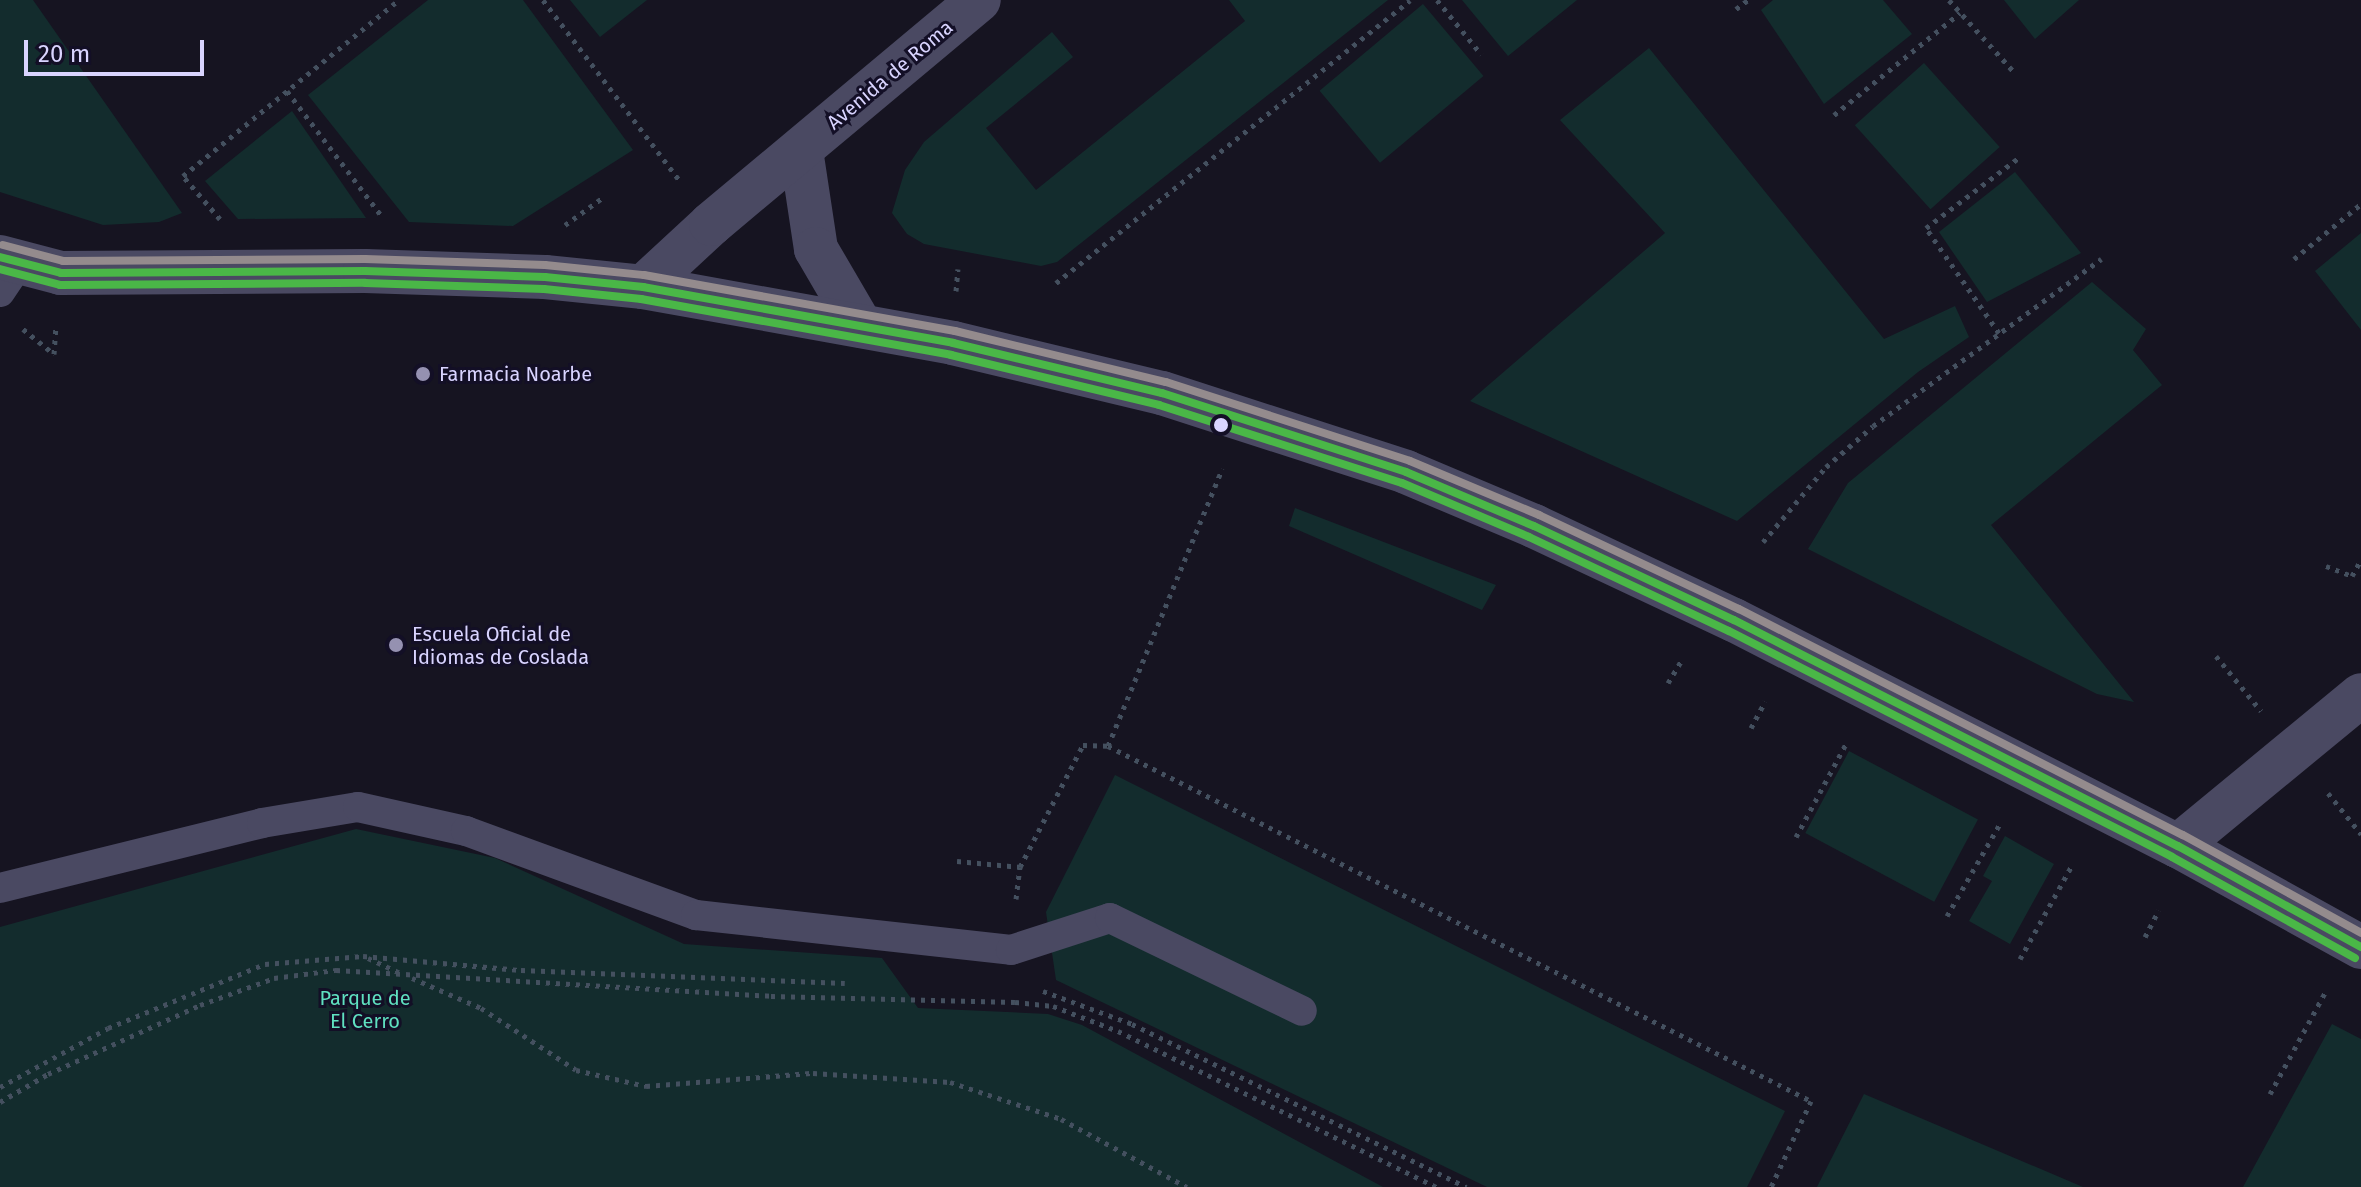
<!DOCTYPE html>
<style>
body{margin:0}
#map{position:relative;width:2361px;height:1187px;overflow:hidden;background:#161421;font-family:"Fira Sans",sans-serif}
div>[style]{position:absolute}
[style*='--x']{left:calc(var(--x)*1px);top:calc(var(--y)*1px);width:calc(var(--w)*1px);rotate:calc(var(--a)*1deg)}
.green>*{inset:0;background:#132c2d;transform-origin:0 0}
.path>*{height:5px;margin-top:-2.5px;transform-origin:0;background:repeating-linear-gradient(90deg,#44505f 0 4px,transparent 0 10px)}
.lane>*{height:30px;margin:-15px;padding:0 15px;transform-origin:15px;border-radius:15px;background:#4a4962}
.street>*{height:44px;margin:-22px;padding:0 22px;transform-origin:22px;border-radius:22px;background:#4a4962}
.bus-1>*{height:8px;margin:-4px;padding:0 4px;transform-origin:4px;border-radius:4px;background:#4ab747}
.bus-2>*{height:8px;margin:-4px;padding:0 4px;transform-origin:4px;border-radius:4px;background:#4ab747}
.bus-3>*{height:8px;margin:-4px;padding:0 4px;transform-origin:4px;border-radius:4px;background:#948b8d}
.dots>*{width:22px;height:22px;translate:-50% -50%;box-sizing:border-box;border:4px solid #130f26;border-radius:50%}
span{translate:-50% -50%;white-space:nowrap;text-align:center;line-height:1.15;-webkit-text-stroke:6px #130f26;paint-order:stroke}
.street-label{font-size:20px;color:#d9d4ff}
.poi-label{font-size:20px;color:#d9d4ff}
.left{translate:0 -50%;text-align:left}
.park-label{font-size:20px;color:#5fe0c0}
.scale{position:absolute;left:24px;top:40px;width:180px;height:36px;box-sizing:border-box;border:4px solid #d9d4ff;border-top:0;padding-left:10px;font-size:24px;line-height:28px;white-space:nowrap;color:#d9d4ff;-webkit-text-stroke:6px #130f26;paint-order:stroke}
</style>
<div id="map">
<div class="green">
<div style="clip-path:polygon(0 0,33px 0,182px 213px,159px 222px,103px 225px,0 192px)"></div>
<div style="clip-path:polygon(428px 0,523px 0,633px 150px,513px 226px,409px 222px,308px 95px)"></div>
<div style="clip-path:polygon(570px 0,647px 0,600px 37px)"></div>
<div style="clip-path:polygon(1229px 0,1388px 0,1057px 262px,1041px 266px,924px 244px,907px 234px,892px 213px,905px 170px,924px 142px,1052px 32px,1073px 57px,986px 128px,1036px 190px,1245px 21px)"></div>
<div style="clip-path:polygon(1462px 0,1577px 0,1508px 56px)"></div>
<div style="clip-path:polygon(1773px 0,1883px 0,1912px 34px,1824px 104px,1761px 10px)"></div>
<div style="clip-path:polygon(2004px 0,2079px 0,2035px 39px)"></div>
<div style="left:1423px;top:4px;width:94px;height:135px;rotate:50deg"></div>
<div style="clip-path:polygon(1649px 48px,1884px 339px,1955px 306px,1969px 337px,1918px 372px,1737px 521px,1470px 401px,1665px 233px,1560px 120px)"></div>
<div style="left:1924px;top:63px;width:113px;height:93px;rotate:48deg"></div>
<div style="clip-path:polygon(292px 111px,366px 218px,238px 219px,205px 181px)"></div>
<div style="clip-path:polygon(2015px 172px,2081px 253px,1987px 302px,1939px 232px)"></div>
<div style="clip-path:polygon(2361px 233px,2361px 330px,2315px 271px)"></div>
<div style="clip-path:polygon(2092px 282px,2146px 329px,2133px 350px,2162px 385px,1991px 525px,2134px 702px,2097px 694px,1808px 549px,1848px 483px)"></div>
<div style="clip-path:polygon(1295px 508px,1496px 585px,1482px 610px,1289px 526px)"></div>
<div style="left:1849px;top:751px;width:146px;height:93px;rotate:28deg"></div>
<div style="clip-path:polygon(1115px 775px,1785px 1111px,1747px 1187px,1487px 1187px,1056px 980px,1046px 912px)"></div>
<div style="clip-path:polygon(356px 829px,495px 858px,684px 944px,882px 958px,918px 1008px,1048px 1014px,1082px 1025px,1383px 1187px,0 1187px,0 927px)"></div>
<div style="clip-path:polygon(2005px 836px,2054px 864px,2010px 944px,1969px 921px,1992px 881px,1983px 876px)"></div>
<div style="clip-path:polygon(2332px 1024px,2361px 1039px,2361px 1187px,2243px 1187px)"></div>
<div style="clip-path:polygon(1864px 1094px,2083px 1187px,1817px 1187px)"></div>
</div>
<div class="path">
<div style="--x:543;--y:0;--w:226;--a:52.9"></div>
<div style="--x:1437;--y:0;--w:70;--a:50.8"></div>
<div style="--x:1949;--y:0;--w:97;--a:47.9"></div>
<div style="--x:1736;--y:9;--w:15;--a:-37"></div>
<div style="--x:287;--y:91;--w:159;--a:52.9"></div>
<div style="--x:1834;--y:115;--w:162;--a:-39"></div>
<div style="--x:220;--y:219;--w:57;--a:-130.7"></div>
<div style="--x:183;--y:176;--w:279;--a:-39.2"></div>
<div style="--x:565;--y:225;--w:46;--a:-36.1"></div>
<div style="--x:2294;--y:259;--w:87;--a:-39.4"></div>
<div style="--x:1056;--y:283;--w:453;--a:-38.6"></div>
<div style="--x:956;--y:291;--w:22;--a:-85"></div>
<div style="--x:23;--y:329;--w:40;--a:39"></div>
<div style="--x:54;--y:354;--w:26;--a:-86"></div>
<div style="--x:1999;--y:333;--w:128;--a:-124.8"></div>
<div style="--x:1926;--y:228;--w:118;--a:-37.1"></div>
<div style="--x:1763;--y:542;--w:98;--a:-50"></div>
<div style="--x:1826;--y:467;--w:62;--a:-41.1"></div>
<div style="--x:1873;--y:426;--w:283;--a:-36.2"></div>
<div style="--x:2326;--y:566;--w:28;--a:21"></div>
<div style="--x:2352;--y:576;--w:18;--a:-61"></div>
<div style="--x:2216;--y:656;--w:71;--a:50.7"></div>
<div style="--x:1668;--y:683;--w:27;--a:-59"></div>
<div style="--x:1751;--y:728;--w:30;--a:-62"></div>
<div style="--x:1108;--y:746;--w:300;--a:-67.6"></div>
<div style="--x:2328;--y:793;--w:53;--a:51.2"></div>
<div style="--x:1796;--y:837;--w:108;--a:-61.8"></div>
<div style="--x:957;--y:861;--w:63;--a:5.4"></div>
<div style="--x:1020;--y:867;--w:137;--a:-62.7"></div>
<div style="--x:1083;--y:745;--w:25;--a:2"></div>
<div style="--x:1108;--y:746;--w:788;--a:26.79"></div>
<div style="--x:1811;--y:1101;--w:95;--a:114.9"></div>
<div style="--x:1016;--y:899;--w:32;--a:-83"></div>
<div style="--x:1947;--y:916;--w:106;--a:-60.1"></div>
<div style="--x:2145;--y:937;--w:30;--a:-63"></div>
<div style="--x:368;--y:958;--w:38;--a:25"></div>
<div style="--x:2020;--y:959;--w:107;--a:-61"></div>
<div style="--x:412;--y:978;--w:75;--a:23.5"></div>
<div style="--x:481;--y:1008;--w:113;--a:33.1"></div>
<div style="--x:576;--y:1070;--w:72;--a:12.9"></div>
<div style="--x:646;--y:1086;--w:168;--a:-4.5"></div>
<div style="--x:813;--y:1073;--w:137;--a:3.8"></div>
<div style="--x:950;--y:1082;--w:117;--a:18.4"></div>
<div style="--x:1061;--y:1119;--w:143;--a:28.4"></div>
<div style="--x:1043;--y:991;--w:95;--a:20.3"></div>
<div style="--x:1132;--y:1024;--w:372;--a:26"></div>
<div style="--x:0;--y:1087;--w:123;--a:-28.6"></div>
<div style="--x:108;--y:1028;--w:170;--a:-22.2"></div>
<div style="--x:265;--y:964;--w:98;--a:-4.7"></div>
<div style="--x:363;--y:956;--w:159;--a:5.1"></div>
<div style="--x:521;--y:970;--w:324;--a:2.3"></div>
<div style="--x:2270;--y:1094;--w:119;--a:-61.5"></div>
<div style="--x:0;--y:1102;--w:56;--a:-30.3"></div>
<div style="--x:48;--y:1074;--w:167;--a:-24.4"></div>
<div style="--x:200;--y:1005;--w:79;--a:-20"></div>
<div style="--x:274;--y:978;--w:63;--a:-7.4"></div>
<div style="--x:336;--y:970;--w:436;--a:3.4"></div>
<div style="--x:771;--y:996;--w:244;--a:1.4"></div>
<div style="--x:1015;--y:1002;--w:38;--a:6"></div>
<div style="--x:1053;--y:1006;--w:70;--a:21"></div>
<div style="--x:1118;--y:1031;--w:355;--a:26.1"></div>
</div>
<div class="lane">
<div style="--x:0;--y:292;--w:34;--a:-56"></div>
<div style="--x:0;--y:888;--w:270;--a:-13.9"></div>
<div style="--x:262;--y:823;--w:97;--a:-9.5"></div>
<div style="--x:358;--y:807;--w:111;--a:12.5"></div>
<div style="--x:466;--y:831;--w:245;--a:20.1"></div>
<div style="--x:696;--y:915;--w:317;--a:6.3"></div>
<div style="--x:1011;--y:950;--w:104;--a:-17.9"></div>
<div style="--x:1110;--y:918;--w:213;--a:25.8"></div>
</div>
<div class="street">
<div style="--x:801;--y:150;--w:100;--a:81.4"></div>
<div style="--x:816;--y:249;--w:89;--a:59.7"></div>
<div style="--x:0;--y:257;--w:63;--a:14.7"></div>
<div style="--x:61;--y:273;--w:304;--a:-0.4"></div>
<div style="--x:365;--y:271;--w:180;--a:1.9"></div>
<div style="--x:545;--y:277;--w:99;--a:5.8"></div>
<div style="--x:643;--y:287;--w:315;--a:10.2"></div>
<div style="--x:953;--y:343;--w:215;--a:13.5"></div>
<div style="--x:1162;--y:393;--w:256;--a:17.9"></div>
<div style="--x:1406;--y:472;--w:139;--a:22.9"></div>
<div style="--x:1534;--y:526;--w:221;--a:25.2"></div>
<div style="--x:1734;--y:620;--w:498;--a:27"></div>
<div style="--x:2178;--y:846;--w:209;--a:28.9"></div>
<div style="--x:643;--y:287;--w:93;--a:-42.8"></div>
<div style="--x:711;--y:224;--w:349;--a:-39.9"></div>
<div style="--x:2178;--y:846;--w:237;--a:-39.5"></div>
</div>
<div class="bus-1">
<div style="--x:0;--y:257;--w:63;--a:14.7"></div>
<div style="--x:61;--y:273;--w:304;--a:-0.4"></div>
<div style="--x:365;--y:271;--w:180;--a:1.9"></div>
<div style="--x:545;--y:277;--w:99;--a:5.8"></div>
<div style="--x:643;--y:287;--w:315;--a:10.2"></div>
<div style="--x:953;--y:343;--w:215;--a:13.5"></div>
<div style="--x:1162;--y:393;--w:256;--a:17.9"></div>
<div style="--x:1406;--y:472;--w:139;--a:22.9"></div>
<div style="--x:1534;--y:526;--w:221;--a:25.2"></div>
<div style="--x:1734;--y:620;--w:498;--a:27"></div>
<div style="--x:2178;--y:846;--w:209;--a:28.9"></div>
</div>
<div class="bus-2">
<div style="--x:0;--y:269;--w:62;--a:14.9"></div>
<div style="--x:60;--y:285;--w:305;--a:-0.4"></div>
<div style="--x:365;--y:283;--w:179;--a:1.9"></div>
<div style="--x:544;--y:289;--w:98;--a:5.9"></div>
<div style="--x:641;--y:299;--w:315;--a:10.2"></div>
<div style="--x:951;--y:355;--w:214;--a:13.5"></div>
<div style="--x:1159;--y:405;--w:255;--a:17.8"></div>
<div style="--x:1402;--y:483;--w:138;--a:23"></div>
<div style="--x:1529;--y:537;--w:221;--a:25.2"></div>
<div style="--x:1729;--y:631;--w:497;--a:27"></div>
<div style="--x:2172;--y:857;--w:209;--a:28.9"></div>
</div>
<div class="bus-3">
<div style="--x:3;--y:245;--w:62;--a:14.9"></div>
<div style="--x:63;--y:261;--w:302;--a:-0.4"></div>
<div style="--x:365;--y:259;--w:180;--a:1.9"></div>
<div style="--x:545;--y:265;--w:100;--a:5.8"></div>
<div style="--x:644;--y:275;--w:316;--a:10.2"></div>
<div style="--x:955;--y:331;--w:217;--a:13.6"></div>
<div style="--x:1166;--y:382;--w:256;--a:17.9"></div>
<div style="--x:1410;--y:461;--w:140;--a:22.7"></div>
<div style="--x:1539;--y:515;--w:221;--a:25.2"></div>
<div style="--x:1739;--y:609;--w:498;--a:27"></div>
<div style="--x:2183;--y:835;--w:203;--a:28.8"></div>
</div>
<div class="dots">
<div style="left:423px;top:374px;background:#9591b1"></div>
<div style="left:1221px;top:425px;background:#d9d4ff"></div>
<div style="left:396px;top:645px;background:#9591b1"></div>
</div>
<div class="street-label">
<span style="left:890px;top:75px;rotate:-40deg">Avenida de Roma</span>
</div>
<div class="poi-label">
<span class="left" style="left:439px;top:374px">Farmacia Noarbe</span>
<span class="left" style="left:412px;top:646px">Escuela Oficial de<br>Idiomas de Coslada</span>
</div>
<div class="park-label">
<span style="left:365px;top:1010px">Parque de<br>El Cerro</span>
</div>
<div class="scale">20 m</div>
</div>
